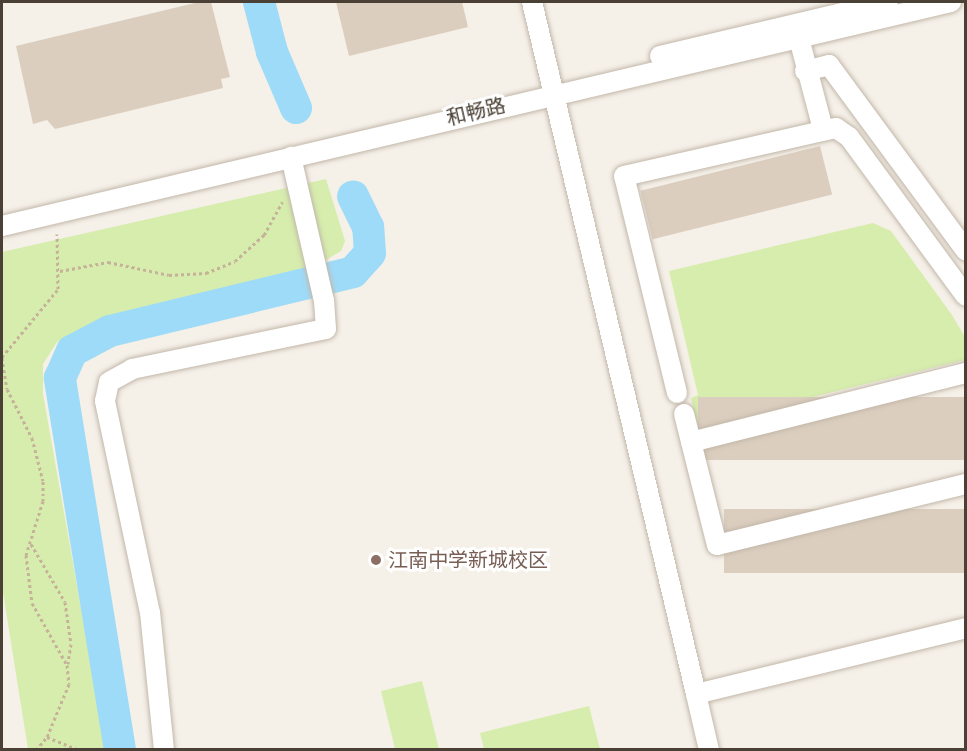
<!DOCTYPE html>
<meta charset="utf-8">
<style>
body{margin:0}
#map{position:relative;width:967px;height:751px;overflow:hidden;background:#f5f0e8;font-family:Karla,"Noto Sans SC",sans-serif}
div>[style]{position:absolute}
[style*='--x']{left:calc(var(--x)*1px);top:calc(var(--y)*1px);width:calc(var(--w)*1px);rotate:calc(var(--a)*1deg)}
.green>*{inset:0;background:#d6edad}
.river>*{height:32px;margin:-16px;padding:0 16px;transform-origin:16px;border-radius:16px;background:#9edbf8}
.building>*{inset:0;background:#dbcebf;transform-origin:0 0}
.path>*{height:3px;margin-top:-1.5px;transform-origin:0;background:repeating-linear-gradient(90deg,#c5b299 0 3px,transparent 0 6px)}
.roads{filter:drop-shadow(0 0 2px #c2b7a9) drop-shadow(0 0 2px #c2b7a9)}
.minor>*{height:20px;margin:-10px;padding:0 10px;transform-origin:10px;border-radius:10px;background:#fff}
.dots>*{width:16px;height:16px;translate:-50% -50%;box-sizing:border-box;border:3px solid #fff;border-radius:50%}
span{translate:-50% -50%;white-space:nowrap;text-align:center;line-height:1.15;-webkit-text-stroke:6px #fff;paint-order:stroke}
.street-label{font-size:20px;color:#4a4035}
.education-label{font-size:20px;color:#785e54}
.left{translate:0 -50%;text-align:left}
.frame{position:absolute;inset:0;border:3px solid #4a4035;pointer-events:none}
</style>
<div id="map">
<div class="green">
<div style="clip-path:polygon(326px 179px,345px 241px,341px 251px,306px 272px,95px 322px,57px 342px,43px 364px,43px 394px,106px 749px,28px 749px,2px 586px,2px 252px)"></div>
<div style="clip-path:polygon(873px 223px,891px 231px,952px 315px,965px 337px,965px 360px,697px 425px,691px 398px,698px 395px,669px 271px)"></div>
<div style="clip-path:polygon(422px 681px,439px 749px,395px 749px,381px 691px)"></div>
<div style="clip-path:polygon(589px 706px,600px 749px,484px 749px,480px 733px)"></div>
</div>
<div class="river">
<div style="--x:259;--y:2;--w:52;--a:75.4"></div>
<div style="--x:272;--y:52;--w:61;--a:66.8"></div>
<div style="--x:120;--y:750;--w:377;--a:-99.2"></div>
<div style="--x:60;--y:378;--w:30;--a:-66"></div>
<div style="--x:72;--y:351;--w:43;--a:-27.8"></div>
<div style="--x:110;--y:331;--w:250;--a:-13.6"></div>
<div style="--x:353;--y:272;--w:25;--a:-48"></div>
<div style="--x:370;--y:253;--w:26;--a:-94"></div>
<div style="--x:368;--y:227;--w:34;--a:-116"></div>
</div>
<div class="building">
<div style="clip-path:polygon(199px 2px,211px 2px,230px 77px,221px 79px,223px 88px,55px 129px,47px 120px,33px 124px,16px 46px)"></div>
<div style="clip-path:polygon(336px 2px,462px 2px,468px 27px,349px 56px)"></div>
<div style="left:820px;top:146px;width:50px;height:185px;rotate:76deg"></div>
<div style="left:966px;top:397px;width:63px;height:268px;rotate:90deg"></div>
<div style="left:966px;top:509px;width:64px;height:242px;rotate:90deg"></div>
</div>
<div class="path">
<div style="--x:60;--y:271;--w:49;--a:-10.6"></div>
<div style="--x:108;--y:262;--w:62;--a:12"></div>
<div style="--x:169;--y:275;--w:37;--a:-3"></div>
<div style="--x:206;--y:273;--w:31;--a:-22"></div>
<div style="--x:235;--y:261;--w:39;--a:-42"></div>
<div style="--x:264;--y:235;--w:38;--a:-61"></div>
<div style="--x:2;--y:357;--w:88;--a:-50.5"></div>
<div style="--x:58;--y:289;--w:55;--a:-91"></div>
<div style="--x:2;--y:358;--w:31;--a:81"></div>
<div style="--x:7;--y:389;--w:55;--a:63"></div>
<div style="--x:32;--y:438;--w:44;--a:75.7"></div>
<div style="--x:43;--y:481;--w:20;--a:90"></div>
<div style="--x:43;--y:501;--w:57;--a:107.5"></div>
<div style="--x:26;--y:555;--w:48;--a:82.9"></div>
<div style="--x:32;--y:603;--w:71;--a:60.6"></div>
<div style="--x:67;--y:665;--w:19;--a:84"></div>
<div style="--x:69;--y:684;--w:57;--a:112.5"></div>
<div style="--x:47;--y:737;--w:35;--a:22"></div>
<div style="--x:31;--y:544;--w:67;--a:59.6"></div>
<div style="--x:65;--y:602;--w:42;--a:81.9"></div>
<div style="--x:71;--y:644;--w:20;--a:99"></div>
<div style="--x:36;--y:750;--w:17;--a:-50"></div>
</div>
<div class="roads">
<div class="minor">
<div style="--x:532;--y:2;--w:711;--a:76.67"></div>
<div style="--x:796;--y:27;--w:106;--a:75.2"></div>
<div style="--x:660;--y:56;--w:234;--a:-13.3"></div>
<div style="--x:805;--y:71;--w:25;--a:-14"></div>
<div style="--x:829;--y:65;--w:231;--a:53.6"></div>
<div style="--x:2;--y:226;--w:975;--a:-13.28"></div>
<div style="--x:677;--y:393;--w:223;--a:-103.7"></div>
<div style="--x:624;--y:176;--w:217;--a:-12.8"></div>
<div style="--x:836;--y:128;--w:16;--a:35"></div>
<div style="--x:849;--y:137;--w:197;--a:53.7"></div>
<div style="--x:684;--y:414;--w:135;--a:75.9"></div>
<div style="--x:717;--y:545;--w:256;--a:-13.8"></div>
<div style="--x:691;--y:442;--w:284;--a:-14.1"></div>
<div style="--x:164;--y:750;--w:138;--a:-95.8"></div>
<div style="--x:150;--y:613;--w:217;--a:-102"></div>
<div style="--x:105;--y:401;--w:19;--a:-78"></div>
<div style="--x:109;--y:382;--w:26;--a:-29"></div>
<div style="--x:132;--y:369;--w:198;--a:-11.7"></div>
<div style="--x:326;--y:329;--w:28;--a:-94"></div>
<div style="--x:324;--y:301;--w:148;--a:-102.9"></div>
<div style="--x:709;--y:750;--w:57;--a:-103.1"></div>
<div style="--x:696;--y:694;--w:278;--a:-13.7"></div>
</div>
</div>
<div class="dots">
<div style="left:376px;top:560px;background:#8d6e63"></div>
</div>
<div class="street-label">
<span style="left:476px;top:112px;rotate:-13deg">和畅路</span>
</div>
<div class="education-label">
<span class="left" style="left:388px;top:560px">江南中学新城校区</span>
</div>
<div class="frame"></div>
</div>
